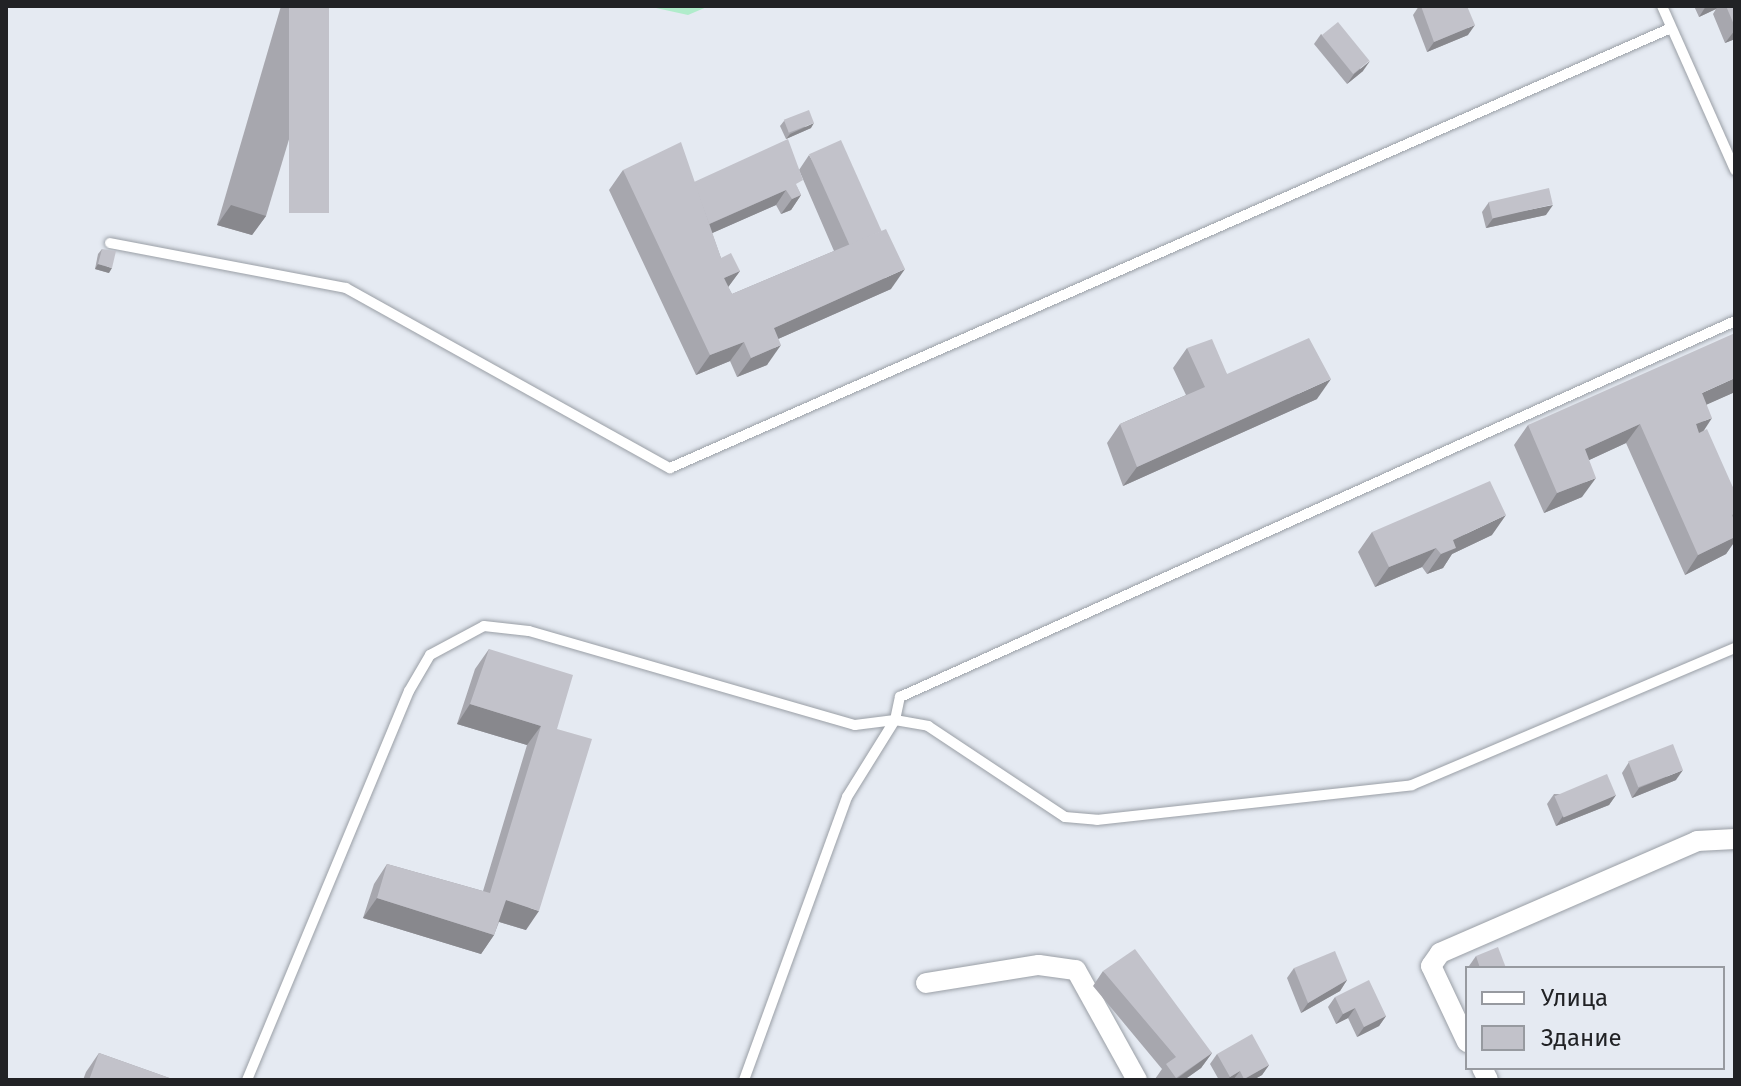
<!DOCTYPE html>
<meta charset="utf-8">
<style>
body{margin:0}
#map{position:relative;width:1741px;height:1086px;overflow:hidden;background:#e5eaf2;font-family:"Fira Sans",sans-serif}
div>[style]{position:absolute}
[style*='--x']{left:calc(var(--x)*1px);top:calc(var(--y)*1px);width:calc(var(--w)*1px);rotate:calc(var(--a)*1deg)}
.green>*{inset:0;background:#b0eccb}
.roads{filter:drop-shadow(0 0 2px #9a9fa6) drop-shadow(0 0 2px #9a9fa6)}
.service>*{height:10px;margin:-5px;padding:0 5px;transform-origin:5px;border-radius:5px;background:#fff}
.minor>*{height:20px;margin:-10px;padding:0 10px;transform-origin:10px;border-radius:10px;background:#fff}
.wall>*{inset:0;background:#a7a7ae}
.shaded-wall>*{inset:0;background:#88888d}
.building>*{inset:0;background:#c2c2ca;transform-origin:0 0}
span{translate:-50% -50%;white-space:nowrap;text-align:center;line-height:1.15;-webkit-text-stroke:7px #e5eaf2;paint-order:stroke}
.frame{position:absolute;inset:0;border:8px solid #212225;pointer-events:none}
.legend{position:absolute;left:1465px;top:966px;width:260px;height:104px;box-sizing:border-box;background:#e5eaf2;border:2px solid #979aa0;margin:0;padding:10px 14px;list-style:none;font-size:24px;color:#212225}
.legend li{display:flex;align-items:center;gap:16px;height:40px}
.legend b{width:40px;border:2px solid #979aa0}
</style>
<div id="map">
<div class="green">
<div style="clip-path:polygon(647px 6px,709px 6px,688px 15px)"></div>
</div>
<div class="roads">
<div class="service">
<div style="--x:1662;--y:6;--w:180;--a:66"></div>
<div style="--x:110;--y:243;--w:240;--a:10.8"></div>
<div style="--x:346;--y:288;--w:371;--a:29.1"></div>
<div style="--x:670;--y:468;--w:1093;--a:-23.73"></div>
<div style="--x:247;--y:1080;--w:421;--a:-67.4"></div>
<div style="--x:409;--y:691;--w:42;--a:-59.7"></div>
<div style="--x:430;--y:655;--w:61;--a:-28.2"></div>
<div style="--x:484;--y:626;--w:45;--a:6.3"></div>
<div style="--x:529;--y:631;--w:339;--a:16.1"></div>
<div style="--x:855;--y:725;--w:40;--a:-7.1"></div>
<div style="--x:895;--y:720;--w:24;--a:-78"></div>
<div style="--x:900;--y:697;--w:916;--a:-24.24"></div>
<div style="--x:744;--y:1080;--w:301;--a:-70"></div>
<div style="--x:847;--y:797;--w:91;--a:-58.1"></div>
<div style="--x:895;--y:720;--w:34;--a:10"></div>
<div style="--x:928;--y:726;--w:164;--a:33.6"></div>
<div style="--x:1065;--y:817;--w:32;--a:5"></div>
<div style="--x:1097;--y:820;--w:317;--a:-6.3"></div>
<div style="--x:1412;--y:785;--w:351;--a:-23"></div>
</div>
<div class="minor">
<div style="--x:926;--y:983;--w:114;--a:-9.1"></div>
<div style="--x:1039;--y:965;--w:37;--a:8"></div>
<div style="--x:1076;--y:970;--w:126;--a:61"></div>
<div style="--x:1467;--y:1042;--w:84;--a:-115.3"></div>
<div style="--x:1431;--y:966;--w:16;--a:-55"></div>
<div style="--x:1440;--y:953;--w:280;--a:-23.5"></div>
<div style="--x:1697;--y:841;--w:38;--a:-3"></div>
<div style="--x:1482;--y:1068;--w:13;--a:63"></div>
</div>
</div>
<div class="wall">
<div style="clip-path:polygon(281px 6px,329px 6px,266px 216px,252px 235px,217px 225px)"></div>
<div style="clip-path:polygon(1419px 6px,1467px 6px,1468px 35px,1427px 52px,1413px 15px)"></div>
<div style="clip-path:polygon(1694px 6px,1735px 6px,1735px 39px,1725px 43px,1713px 14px,1716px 9px,1699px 17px)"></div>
<div style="clip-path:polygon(1321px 34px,1363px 71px,1347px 84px,1314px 44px)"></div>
<div style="clip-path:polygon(784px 121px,811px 128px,786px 139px,780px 126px)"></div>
<div style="clip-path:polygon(809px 155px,891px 289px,778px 339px,767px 365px,737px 377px,730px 361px,696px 375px,609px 190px,623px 170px,694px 182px,797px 187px,801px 195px,791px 210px,781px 214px,776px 205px,712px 233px,721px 258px,740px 271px,728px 287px,732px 294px,834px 251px,799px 170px)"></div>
<div style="clip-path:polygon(1489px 202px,1546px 215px,1486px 228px,1482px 212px)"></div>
<div style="clip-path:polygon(102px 249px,109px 273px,95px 269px,98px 254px)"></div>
<div style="clip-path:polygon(1187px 348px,1227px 374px,1317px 399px,1123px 486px,1107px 443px,1120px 424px,1186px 395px,1173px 368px)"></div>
<div style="clip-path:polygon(1735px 392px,1707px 404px,1703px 431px,1735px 492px,1735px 518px,1734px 520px,1735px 541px,1726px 554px,1685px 575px,1626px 443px,1589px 460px,1582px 497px,1544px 513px,1514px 445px,1528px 425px)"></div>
<div style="clip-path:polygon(1372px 532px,1492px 535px,1452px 554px,1443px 568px,1427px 574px,1422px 567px,1375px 587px,1358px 552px)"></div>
<div style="clip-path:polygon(489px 649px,557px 729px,526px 930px,499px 922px,494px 935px,481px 954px,363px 918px,374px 884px,387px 864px,483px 891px,527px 745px,457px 724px,475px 669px)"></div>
<div style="clip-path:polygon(1629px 762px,1676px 780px,1632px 798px,1622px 773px)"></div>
<div style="clip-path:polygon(1554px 794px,1616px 795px,1609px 805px,1556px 826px,1547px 804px)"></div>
<div style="clip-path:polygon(1476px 956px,1506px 968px,1469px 968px,1469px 966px)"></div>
<div style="clip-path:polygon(1294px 968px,1347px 980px,1340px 991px,1301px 1013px,1287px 978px)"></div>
<div style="clip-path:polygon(1103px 971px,1212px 1053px,1201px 1068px,1184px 1080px,1156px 1080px,1155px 1079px,1162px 1069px,1093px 986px)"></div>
<div style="clip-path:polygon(1335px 997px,1386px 1016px,1379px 1026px,1357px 1037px,1348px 1018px,1336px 1024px,1328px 1007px)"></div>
<div style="clip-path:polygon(99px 1053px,175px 1080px,83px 1080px,86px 1072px)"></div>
<div style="clip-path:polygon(1217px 1054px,1269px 1065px,1262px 1075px,1253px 1080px,1219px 1080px,1210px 1064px)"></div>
</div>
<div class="shaded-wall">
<div style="clip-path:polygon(1706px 6px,1718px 6px,1716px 9px,1699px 17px)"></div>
<div style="clip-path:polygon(1475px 25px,1468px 35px,1427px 52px,1434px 42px)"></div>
<div style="clip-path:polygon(1735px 30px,1735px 39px,1725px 43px)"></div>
<div style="clip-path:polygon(1370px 61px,1363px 71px,1347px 84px,1354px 74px)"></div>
<div style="clip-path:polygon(814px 123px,811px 128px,786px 139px,790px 134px)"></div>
<div style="clip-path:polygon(786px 190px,776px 205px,692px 242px,703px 227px)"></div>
<div style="clip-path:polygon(801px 195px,791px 210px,781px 214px,792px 199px)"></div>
<div style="clip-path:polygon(231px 205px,266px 216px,252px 235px,217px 225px)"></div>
<div style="clip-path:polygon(1553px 205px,1546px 215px,1486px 228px,1494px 217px)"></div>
<div style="clip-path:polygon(98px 264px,112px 268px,109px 273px,95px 269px)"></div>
<div style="clip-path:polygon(905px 269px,891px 289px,760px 347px,774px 328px)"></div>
<div style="clip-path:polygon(740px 271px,726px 290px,724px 278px)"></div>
<div style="clip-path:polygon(744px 342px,730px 361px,696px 375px,710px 355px)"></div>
<div style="clip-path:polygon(781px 345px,767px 365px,737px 377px,751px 358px)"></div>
<div style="clip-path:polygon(1735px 378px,1735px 392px,1688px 413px,1702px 393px)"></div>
<div style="clip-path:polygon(1331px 379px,1317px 399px,1123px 486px,1137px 467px)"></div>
<div style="clip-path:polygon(1712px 418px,1699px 438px,1696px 424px)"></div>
<div style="clip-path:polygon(1640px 424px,1626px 443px,1572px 468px,1585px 449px)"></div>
<div style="clip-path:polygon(1596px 478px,1582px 497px,1544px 513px,1557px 493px)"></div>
<div style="clip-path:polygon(1506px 515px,1492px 535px,1452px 554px,1443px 568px,1427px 574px,1441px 554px,1453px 540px)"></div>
<div style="clip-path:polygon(1735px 537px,1735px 541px,1726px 554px,1685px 575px,1698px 555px)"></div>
<div style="clip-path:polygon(1436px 548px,1422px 567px,1375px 587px,1389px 567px)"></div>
<div style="clip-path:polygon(470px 704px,541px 726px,527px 745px,457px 724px)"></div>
<div style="clip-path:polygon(1683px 770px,1676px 780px,1632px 798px,1639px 788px)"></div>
<div style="clip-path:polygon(1616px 795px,1609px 805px,1556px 826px,1563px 816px)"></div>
<div style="clip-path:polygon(377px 898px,494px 935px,481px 954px,363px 918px)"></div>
<div style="clip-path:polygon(506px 900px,539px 911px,526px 930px,493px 920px)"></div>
<div style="clip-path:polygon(1347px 980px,1340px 991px,1301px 1013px,1308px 1003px)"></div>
<div style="clip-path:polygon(1355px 1008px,1348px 1018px,1336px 1024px,1343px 1014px)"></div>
<div style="clip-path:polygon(1386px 1016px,1379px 1026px,1357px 1037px,1364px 1027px)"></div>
<div style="clip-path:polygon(1212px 1053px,1201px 1068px,1184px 1080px,1175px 1080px)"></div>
<div style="clip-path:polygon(1269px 1065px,1262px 1075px,1253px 1080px,1243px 1080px)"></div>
<div style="clip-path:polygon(1240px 1071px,1233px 1080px,1227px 1080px,1230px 1077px)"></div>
</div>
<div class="building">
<div style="left:289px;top:6px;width:40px;height:207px"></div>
<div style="clip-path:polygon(1421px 6px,1467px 6px,1475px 25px,1434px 42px)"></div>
<div style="clip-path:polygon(1726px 6px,1735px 6px,1735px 27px)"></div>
<div style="left:1338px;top:22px;width:50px;height:21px;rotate:51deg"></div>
<div style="left:809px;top:110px;width:14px;height:27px;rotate:69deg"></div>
<div style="clip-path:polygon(788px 139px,803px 180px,796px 184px,801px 195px,792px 199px,786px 190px,709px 224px,694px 182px)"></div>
<div style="left:841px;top:140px;width:100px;height:35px;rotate:66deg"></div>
<div style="clip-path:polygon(681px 142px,721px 258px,731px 253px,740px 271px,724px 278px,732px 294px,886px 229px,905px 269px,774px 328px,781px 345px,751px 358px,744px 342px,710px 355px,623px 170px)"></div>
<div style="left:1549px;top:188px;width:17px;height:62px;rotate:77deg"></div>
<div style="clip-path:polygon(102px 249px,116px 251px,112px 268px,98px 264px)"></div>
<div style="clip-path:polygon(1735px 333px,1735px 378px,1702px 393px,1712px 418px,1696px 424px,1699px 433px,1707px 429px,1735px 492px,1735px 513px,1732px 515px,1735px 523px,1735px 537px,1698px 555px,1640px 424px,1585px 449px,1596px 478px,1557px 493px,1528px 425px)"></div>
<div style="clip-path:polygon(1309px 338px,1331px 379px,1137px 467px,1120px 424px,1205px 387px,1187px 348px,1212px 339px,1227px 374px)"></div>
<div style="clip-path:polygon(1490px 481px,1506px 515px,1453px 540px,1456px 548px,1441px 554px,1436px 548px,1389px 567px,1372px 532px)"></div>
<div style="clip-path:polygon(489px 649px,573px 675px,557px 729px,592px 739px,539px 911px,506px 900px,494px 935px,377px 898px,387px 864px,490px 893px,541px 726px,470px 704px)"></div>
<div style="left:1673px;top:744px;width:28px;height:48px;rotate:69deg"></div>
<div style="left:1607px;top:774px;width:23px;height:57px;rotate:67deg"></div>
<div style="clip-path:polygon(1498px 947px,1506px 968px,1480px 968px,1476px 956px)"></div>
<div style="clip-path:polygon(1135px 949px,1212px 1053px,1176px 1078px,1166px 1064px,1176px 1057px,1103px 971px)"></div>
<div style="clip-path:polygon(1335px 951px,1347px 980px,1308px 1003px,1294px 968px)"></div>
<div style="clip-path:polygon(1369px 980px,1386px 1016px,1364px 1027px,1355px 1008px,1343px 1014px,1335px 997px)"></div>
<div style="clip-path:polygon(1252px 1034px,1269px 1065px,1244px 1079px,1240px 1071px,1230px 1077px,1217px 1054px)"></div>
<div style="clip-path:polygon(99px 1053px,175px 1080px,89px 1080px)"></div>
</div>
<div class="frame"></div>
<ul class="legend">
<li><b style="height:10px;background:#fff"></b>Улица</li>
<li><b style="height:22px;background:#c2c2ca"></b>Здание</li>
</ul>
</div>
